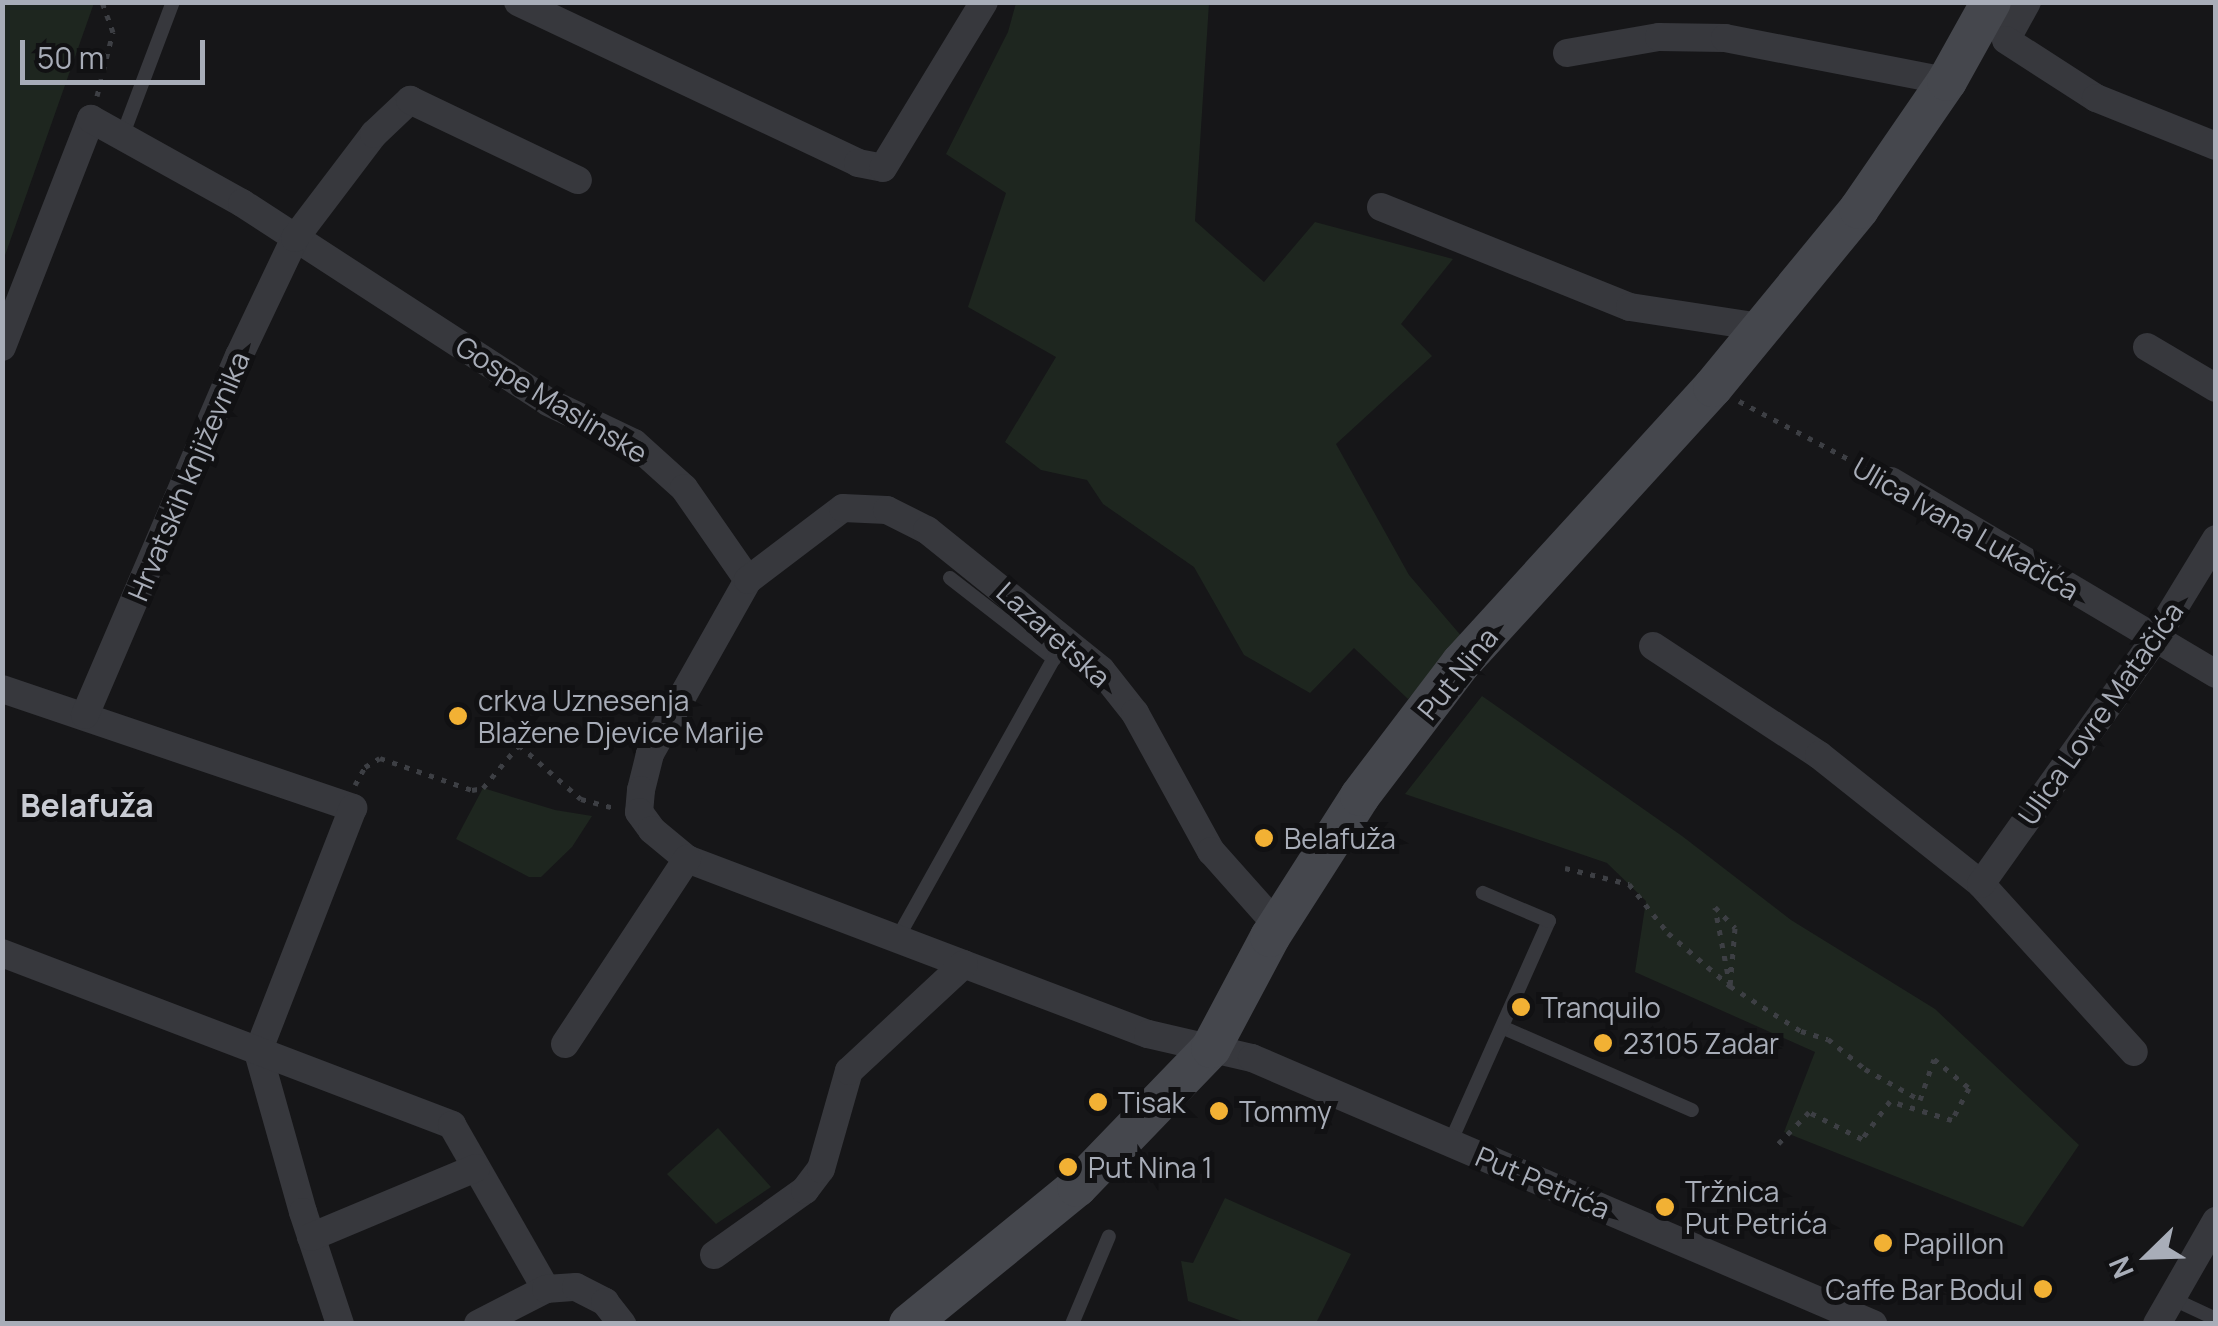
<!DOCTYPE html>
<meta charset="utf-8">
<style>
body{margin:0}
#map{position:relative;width:2218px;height:1326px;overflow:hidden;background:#161618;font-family:Manrope,sans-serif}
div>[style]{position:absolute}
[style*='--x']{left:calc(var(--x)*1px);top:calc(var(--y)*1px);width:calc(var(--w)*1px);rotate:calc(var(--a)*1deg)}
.green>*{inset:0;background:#1e261f}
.path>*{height:5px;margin-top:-2.5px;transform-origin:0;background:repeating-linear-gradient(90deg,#3d3f44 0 5px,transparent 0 13px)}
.lane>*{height:14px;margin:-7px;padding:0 7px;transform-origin:7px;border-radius:7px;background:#37383d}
.street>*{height:28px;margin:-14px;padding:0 14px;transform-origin:14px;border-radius:14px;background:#37383d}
.secondary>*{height:40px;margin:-20px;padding:0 20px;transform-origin:20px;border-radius:20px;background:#45474d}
.dots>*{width:28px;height:28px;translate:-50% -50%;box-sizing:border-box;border:5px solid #111113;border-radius:50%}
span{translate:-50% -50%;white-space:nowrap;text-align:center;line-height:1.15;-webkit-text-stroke:10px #111113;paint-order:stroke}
.street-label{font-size:28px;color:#a8adb8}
.poi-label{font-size:28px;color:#a8adb8}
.left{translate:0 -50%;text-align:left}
.right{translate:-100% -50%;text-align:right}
.quarter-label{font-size:32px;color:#c9ccd4;font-weight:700}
.frame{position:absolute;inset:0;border:5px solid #a8adb8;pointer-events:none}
.north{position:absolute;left:2098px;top:1206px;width:100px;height:100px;-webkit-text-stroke:8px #111113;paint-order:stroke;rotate:247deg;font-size:28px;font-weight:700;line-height:40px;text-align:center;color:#a8adb8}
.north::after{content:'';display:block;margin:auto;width:35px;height:45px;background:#a8adb8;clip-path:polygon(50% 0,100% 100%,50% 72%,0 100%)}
.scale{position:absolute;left:20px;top:40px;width:185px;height:45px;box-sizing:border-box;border:5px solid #a8adb8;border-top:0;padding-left:12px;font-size:30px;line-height:35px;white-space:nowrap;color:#a8adb8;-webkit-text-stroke:8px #111113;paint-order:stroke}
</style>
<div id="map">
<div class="green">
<div style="clip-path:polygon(3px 2px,94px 3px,3px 261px,2px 3px)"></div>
<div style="clip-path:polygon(1016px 3px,1209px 3px,1195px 221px,1264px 282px,1315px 222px,1453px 259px,1401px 324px,1432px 356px,1336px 444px,1409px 575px,1463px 638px,1408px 699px,1354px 648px,1310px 693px,1244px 655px,1194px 567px,1103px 504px,1087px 480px,1041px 470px,1005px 442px,1056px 357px,968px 307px,1006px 193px,946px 154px,1008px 32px)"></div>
<div style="clip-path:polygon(1482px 696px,1682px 836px,1791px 920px,1935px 1009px,2079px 1145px,2023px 1227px,1784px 1132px,1815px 1052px,1635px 972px,1646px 901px,1607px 863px,1405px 794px)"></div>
<div style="clip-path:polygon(483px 788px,555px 810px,592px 816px,572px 847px,541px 877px,529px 877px,456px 839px)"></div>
<div style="clip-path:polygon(718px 1128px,771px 1187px,716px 1224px,667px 1174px)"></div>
<div style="clip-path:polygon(1225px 1198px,1351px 1254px,1316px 1323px,1247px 1323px,1188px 1301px,1181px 1261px,1193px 1263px)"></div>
</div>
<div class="path">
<div style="--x:97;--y:96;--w:66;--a:-76"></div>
<div style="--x:113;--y:32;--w:32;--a:-110"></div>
<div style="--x:1739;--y:401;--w:149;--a:27.9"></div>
<div style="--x:497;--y:730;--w:27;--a:34"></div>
<div style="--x:355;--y:785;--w:21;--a:-61"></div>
<div style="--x:365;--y:767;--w:17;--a:-31"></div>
<div style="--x:380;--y:758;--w:97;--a:19.2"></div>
<div style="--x:472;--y:790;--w:11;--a:-10"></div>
<div style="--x:483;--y:788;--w:56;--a:-50.1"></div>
<div style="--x:519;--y:745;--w:82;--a:41.1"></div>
<div style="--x:581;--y:799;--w:34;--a:15"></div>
<div style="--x:1565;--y:868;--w:66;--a:14"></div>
<div style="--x:1629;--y:884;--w:63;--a:51.5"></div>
<div style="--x:1668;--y:933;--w:82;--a:40.5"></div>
<div style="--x:1730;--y:986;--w:80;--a:-100.8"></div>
<div style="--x:1715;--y:907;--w:29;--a:46"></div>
<div style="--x:1735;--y:928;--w:58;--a:94.9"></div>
<div style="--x:1730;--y:986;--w:84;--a:32.4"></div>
<div style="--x:1801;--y:1031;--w:28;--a:17"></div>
<div style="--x:1828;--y:1039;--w:48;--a:39"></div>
<div style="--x:1865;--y:1069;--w:63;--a:29.4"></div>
<div style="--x:1920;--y:1100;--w:43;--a:-71.1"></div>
<div style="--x:1934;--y:1059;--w:45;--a:39.6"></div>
<div style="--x:1969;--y:1088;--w:36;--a:118"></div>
<div style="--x:1952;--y:1120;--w:65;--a:-163"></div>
<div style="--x:1890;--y:1101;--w:47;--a:126.4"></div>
<div style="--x:1862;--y:1139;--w:59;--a:-153"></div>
<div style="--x:1809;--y:1112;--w:45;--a:134.1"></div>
</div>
<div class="lane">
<div style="--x:123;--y:134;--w:141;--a:-69.3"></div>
<div style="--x:950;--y:578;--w:132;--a:37.9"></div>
<div style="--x:897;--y:939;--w:344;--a:-60.8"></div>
<div style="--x:1504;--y:1028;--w:205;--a:23.6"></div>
<div style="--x:1450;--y:1143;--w:243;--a:-66"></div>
<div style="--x:1549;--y:921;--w:72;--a:-157"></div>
<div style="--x:2171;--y:1298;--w:50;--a:25"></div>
<div style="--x:1072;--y:1324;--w:95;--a:-67.2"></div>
</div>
<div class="street">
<div style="--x:518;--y:2;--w:376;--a:25.3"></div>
<div style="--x:858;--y:163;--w:25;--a:11"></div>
<div style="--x:883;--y:168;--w:194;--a:-58.7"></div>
<div style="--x:2027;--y:2;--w:43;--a:118.9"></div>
<div style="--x:2006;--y:40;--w:107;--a:32.8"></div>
<div style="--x:2096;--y:98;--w:129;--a:21.8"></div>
<div style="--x:1567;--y:53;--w:93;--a:-9.9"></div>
<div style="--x:1659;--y:37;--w:66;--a:0.9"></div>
<div style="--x:1725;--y:38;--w:226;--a:11"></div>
<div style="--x:1381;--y:207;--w:268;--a:21.9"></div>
<div style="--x:1630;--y:307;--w:132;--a:8.7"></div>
<div style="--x:2;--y:347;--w:245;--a:-68.7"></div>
<div style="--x:91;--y:119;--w:173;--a:29.1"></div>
<div style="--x:242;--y:203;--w:365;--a:33"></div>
<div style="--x:548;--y:402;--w:95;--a:25.5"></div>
<div style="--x:634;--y:443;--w:67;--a:42"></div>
<div style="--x:684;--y:488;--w:112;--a:55.2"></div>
<div style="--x:748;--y:580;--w:200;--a:119.4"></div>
<div style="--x:650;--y:754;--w:37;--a:104"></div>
<div style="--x:641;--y:790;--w:22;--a:95"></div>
<div style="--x:639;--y:812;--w:22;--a:54"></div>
<div style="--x:652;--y:830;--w:45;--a:39.6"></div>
<div style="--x:687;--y:859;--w:493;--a:20.8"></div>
<div style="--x:1148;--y:1034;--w:107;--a:13"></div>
<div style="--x:1252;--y:1058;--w:676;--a:23.19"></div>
<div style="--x:2147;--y:347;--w:80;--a:30.7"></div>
<div style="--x:1891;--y:481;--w:378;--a:30.7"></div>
<div style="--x:748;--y:580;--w:119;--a:-37.2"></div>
<div style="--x:843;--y:508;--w:44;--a:2.6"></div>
<div style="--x:887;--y:510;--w:45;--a:26.6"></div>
<div style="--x:927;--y:530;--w:223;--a:38.8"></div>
<div style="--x:1101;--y:670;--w:55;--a:51.7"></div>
<div style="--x:1135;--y:713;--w:158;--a:61.2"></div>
<div style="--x:1211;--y:851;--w:99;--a:48.3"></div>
<div style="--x:1653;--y:646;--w:199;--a:33.3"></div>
<div style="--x:1819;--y:755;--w:207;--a:38.5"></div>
<div style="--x:1981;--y:884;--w:227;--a:47.7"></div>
<div style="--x:2;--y:689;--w:371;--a:18.7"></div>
<div style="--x:353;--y:808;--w:262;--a:111.3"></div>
<div style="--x:258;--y:1052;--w:166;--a:74.3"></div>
<div style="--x:303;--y:1212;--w:118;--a:71.7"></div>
<div style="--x:85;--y:715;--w:391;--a:-66.8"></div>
<div style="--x:239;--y:356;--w:131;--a:-64.6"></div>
<div style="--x:295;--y:238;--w:131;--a:-52.8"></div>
<div style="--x:374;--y:134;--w:50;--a:-43.4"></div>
<div style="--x:410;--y:100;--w:186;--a:25.5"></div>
<div style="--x:1981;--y:884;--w:301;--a:-54.6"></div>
<div style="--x:2155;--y:639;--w:117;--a:-58.6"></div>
<div style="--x:2;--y:953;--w:482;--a:20.9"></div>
<div style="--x:452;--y:1125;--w:189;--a:60.2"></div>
<div style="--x:565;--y:1044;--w:222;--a:-56.6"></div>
<div style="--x:311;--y:1237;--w:179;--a:-22.7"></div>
<div style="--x:714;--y:1255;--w:112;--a:-35.5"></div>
<div style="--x:805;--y:1190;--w:26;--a:-53"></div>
<div style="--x:821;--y:1169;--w:102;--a:-74.1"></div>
<div style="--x:849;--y:1071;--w:157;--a:-42.9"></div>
<div style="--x:478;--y:1324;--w:76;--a:-27.2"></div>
<div style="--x:546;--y:1289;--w:30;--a:-4"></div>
<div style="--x:576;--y:1287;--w:33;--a:27"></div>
<div style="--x:605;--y:1302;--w:28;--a:52"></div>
<div style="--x:2157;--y:1324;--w:119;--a:-60.2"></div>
</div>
<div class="secondary">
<div style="--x:909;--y:1324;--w:217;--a:-39.2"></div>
<div style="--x:1077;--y:1187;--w:193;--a:-46"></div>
<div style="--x:1211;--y:1048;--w:126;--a:-62"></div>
<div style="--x:1270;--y:937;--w:167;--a:-57.4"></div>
<div style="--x:1360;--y:796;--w:167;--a:-52.8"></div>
<div style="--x:1461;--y:663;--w:374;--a:-47.6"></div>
<div style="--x:1713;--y:387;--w:230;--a:-50.6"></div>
<div style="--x:1859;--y:209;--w:155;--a:-55.5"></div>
<div style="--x:1947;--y:81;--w:90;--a:-60.9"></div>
</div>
<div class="dots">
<div style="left:458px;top:716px;background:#f2b134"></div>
<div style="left:1264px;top:838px;background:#f2b134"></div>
<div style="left:1521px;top:1007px;background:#f2b134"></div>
<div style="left:1603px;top:1043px;background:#f2b134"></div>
<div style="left:1098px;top:1102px;background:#f2b134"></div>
<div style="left:1219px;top:1111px;background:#f2b134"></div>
<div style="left:1068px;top:1167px;background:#f2b134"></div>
<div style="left:1665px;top:1207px;background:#f2b134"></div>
<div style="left:1883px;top:1243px;background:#f2b134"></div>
<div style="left:2043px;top:1289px;background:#f2b134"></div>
</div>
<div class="street-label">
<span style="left:552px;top:399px;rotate:31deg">Gospe Maslinske</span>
<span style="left:188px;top:476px;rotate:-67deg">Hrvatskih književnika</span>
<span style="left:1966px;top:528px;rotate:30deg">Ulica Ivana Lukačića</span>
<span style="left:1054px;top:634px;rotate:42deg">Lazaretska</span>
<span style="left:1457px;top:673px;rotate:-51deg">Put Nina</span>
<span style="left:2100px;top:713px;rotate:-55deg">Ulica Lovre Matačića</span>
<span style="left:1543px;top:1182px;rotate:23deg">Put Petrića</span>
</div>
<div class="poi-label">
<span class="left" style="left:478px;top:716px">crkva Uznesenja<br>Blažene Djevice Marije</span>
<span class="left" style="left:1284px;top:838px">Belafuža</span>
<span class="left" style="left:1541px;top:1007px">Tranquilo</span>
<span class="left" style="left:1623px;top:1043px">23105 Zadar</span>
<span class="left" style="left:1118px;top:1102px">Tisak</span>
<span class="left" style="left:1239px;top:1111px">Tommy</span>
<span class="left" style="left:1088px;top:1167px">Put Nina 1</span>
<span class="left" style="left:1685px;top:1207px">Tržnica<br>Put Petrića</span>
<span class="left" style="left:1903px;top:1243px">Papillon</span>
<span class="right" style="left:2023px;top:1289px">Caffe Bar Bodul</span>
</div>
<div class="quarter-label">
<span style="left:87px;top:805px">Belafuža</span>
</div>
<div class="frame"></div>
<div class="north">N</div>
<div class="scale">50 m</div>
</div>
